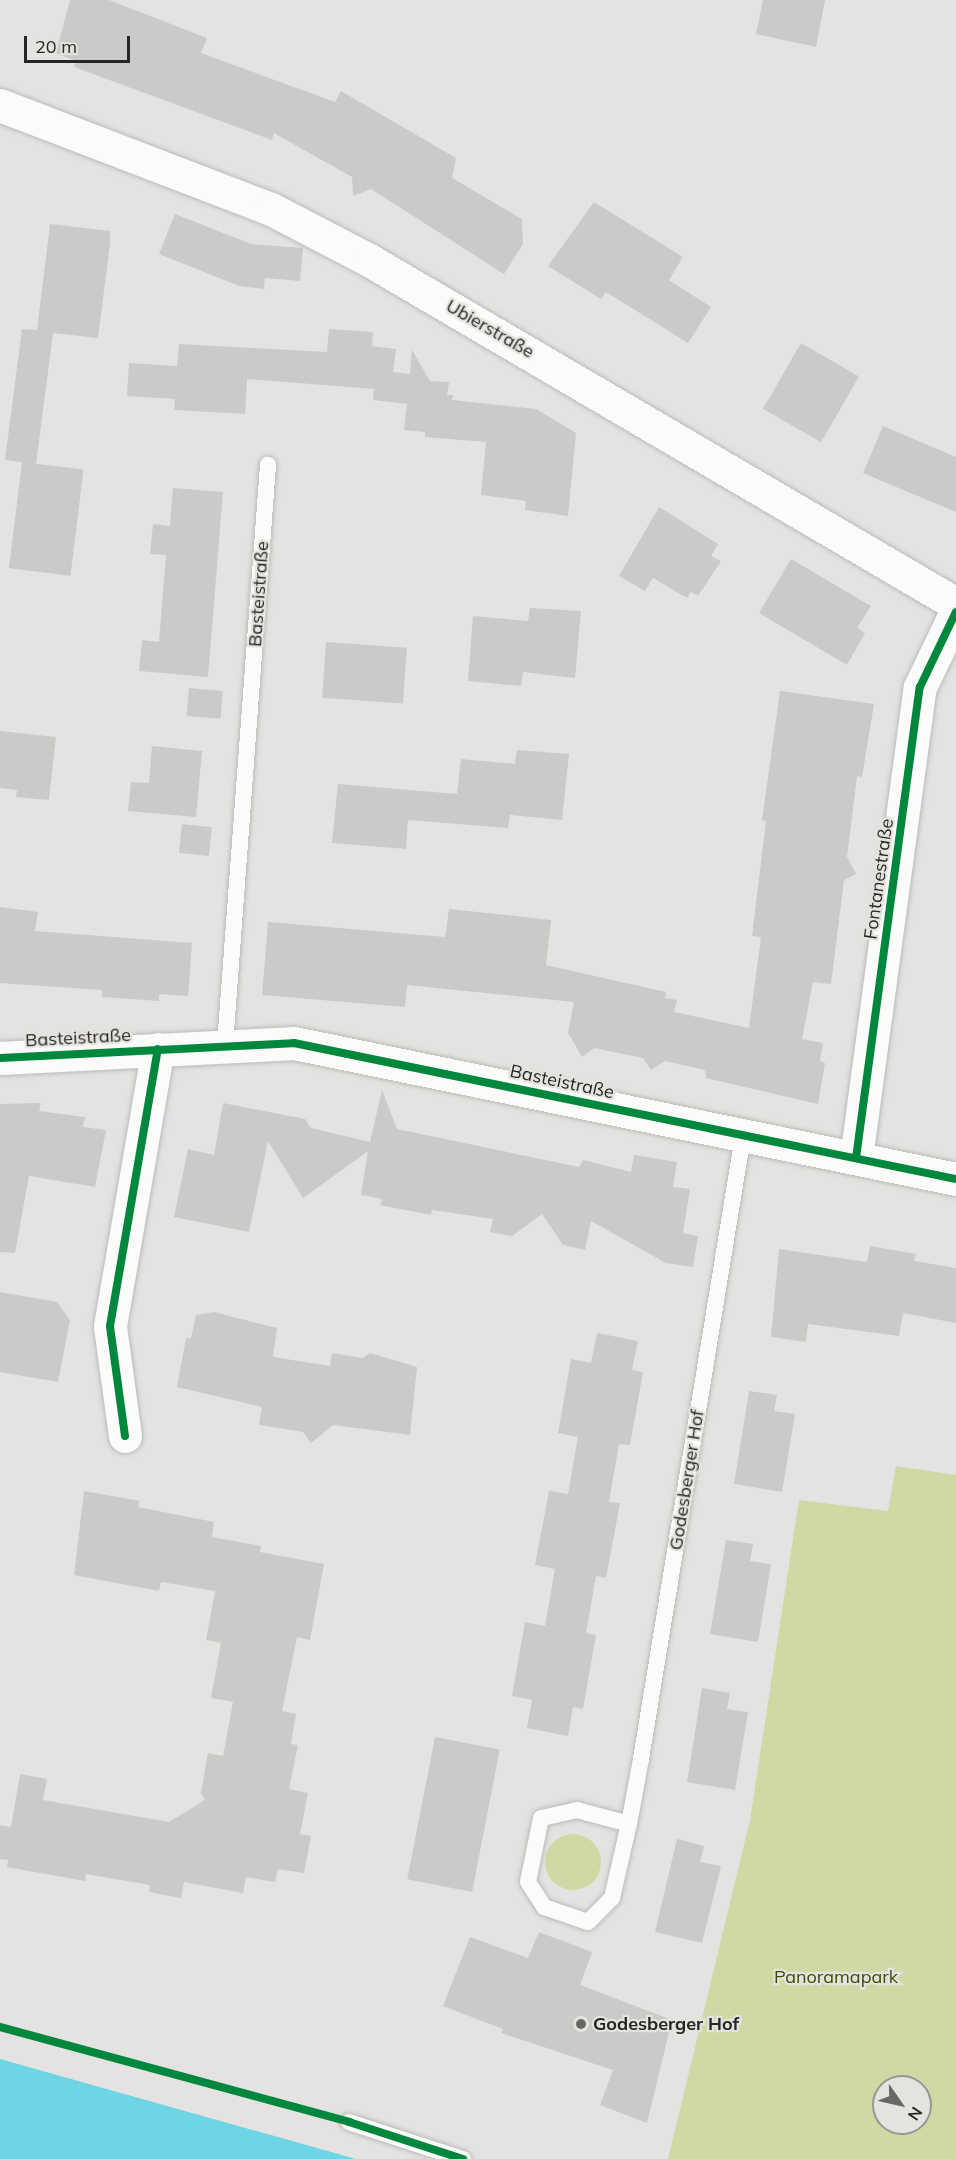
<!DOCTYPE html>
<meta charset="utf-8">
<style>
body{margin:0}
#map{position:relative;width:956px;height:2159px;overflow:hidden;background:#e4e3e1;font-family:Mulish,sans-serif}
div>[style]{position:absolute}
[style*='--x']{left:calc(var(--x)*1px);top:calc(var(--y)*1px);width:calc(var(--w)*1px);rotate:calc(var(--a)*1deg)}
.green>*{inset:0;background:#cfd9a3}
.round{border-radius:50%}
.water>*{inset:0;background:#6ed5e4}
.building>*{inset:0;background:#cacac8;transform-origin:0 0}
.roads{filter:drop-shadow(0 0 2px #bcbbba) drop-shadow(0 0 2px #bcbbba)}
.service>*{height:16px;margin:-8px;padding:0 8px;transform-origin:8px;border-radius:8px;background:#fbfbfa}
.minor>*{height:33px;margin:-16.5px;padding:0 16.5px;transform-origin:16.5px;border-radius:16.5px;background:#fbfbfa}
.secondary>*{height:33px;margin:-16.5px;padding:0 16.5px;transform-origin:16.5px;border-radius:16.5px;background:#fbfbfa}
.cycleway>*{height:8px;margin:-4px;padding:0 4px;transform-origin:4px;border-radius:4px;background:#00873e}
.dots>*{width:16px;height:16px;translate:-50% -50%;box-sizing:border-box;border:3px solid #e5e3e0;border-radius:50%}
span{translate:-50% -50%;white-space:nowrap;text-align:center;line-height:1.15;-webkit-text-stroke:4.5px #e5e3e0;paint-order:stroke}
.street-label{font-size:18px;color:#272625}
.park-label{font-size:18px;color:#404b00}
.poi-label{font-size:18px;color:#272625;font-weight:700}
.left{translate:0 -50%;text-align:left}
.north{position:absolute;left:872px;top:2075px;width:60px;height:60px;box-sizing:border-box;background:#e5e3e0;border:2px solid #999795;border-radius:50%;rotate:124deg;font-size:16px;font-weight:700;line-height:24px;text-align:center;color:#272625}
.north::after{content:'';display:block;margin:auto;width:21px;height:27px;background:#696867;clip-path:polygon(50% 0,100% 100%,50% 72%,0 100%)}
.scale{position:absolute;left:24px;top:36px;width:106px;height:27px;box-sizing:border-box;border:3px solid #272625;border-top:0;padding-left:8px;font-size:18px;line-height:21px;white-space:nowrap;color:#272625;-webkit-text-stroke:4px #e5e3e0;paint-order:stroke}
</style>
<div id="map">
<div class="green">
<div style="clip-path:polygon(evenodd,896px 1466px,956px 1475px,956px 2159px,668px 2159px,750px 1820px,799px 1500px,888px 1511px,896px 1466px,884px 2087px,920px 2087px,920px 2123px,884px 2123px,884px 2087px)"></div>
<div class="round" style="left:545px;top:1834px;width:56px;height:56px"></div>
</div>
<div class="water">
<div style="clip-path:polygon(0 2059px,356px 2159px,0 2159px)"></div>
</div>
<div class="building">
<div style="clip-path:polygon(70px 0,109px 0,145px 14px,207px 38px,201px 53px,335px 102px,341px 91px,456px 158px,452px 178px,522px 219px,523px 244px,504px 274px,371px 189px,353px 196px,352px 177px,274px 133px,272px 140px,74px 67px,76px 61px,56px 53px)"></div>
<div style="clip-path:polygon(763px 0,825px 0,816px 47px,756px 34px)"></div>
<div style="clip-path:polygon(594px 202px,683px 257px,669px 280px,711px 307px,688px 343px,606px 292px,601px 299px,548px 266px)"></div>
<div style="clip-path:polygon(175px 214px,251px 244px,303px 248px,300px 281px,265px 278px,264px 289px,239px 286px,159px 254px)"></div>
<div style="clip-path:polygon(50px 224px,110px 231px,110px 244px,98px 338px,53px 333px,36px 464px,5px 460px,22px 329px,37px 330px)"></div>
<div style="clip-path:polygon(329px 329px,373px 332px,372px 346px,396px 349px,393px 372px,410px 374px,412px 350px,430px 381px,449px 382px,447px 395px,453px 395px,452px 400px,536px 409px,576px 433px,568px 516px,525px 510px,526px 501px,481px 495px,486px 442px,425px 437px,425px 432px,404px 430px,407px 404px,373px 400px,374px 389px,247px 379px,245px 414px,174px 410px,175px 399px,127px 396px,129px 363px,177px 366px,179px 344px,327px 352px)"></div>
<div style="left:801px;top:343px;width:67px;height:76px;rotate:30deg"></div>
<div style="clip-path:polygon(883px 426px,956px 457px,956px 512px,863px 473px)"></div>
<div style="left:22px;top:462px;width:62px;height:107px;rotate:7deg"></div>
<div style="clip-path:polygon(173px 488px,223px 492px,208px 677px,139px 671px,142px 640px,159px 642px,166px 555px,150px 554px,153px 524px,170px 526px)"></div>
<div style="clip-path:polygon(659px 507px,718px 544px,711px 556px,721px 561px,698px 596px,691px 592px,687px 598px,653px 578px,645px 591px,619px 576px)"></div>
<div style="clip-path:polygon(791px 559px,871px 606px,857px 628px,865px 633px,847px 665px,759px 613px)"></div>
<div style="clip-path:polygon(530px 608px,581px 611px,575px 678px,523px 672px,521px 686px,468px 681px,473px 616px,528px 621px)"></div>
<div style="left:326px;top:642px;width:81px;height:56px;rotate:4deg"></div>
<div style="left:189px;top:688px;width:34px;height:28px;rotate:5deg"></div>
<div style="clip-path:polygon(780px 691px,874px 704px,862px 777px,857px 776px,847px 857px,856px 874px,844px 880px,831px 984px,813px 982px,802px 1039px,823px 1043px,820px 1061px,825px 1063px,818px 1104px,706px 1078px,705px 1070px,665px 1061px,651px 1070px,643px 1058px,594px 1048px,582px 1057px,568px 1033px,574px 1002px,407px 985px,405px 1007px,262px 995px,268px 922px,445px 937px,449px 909px,551px 920px,546px 965px,666px 992px,665px 998px,677px 1000px,674px 1012px,749px 1028px,761px 937px,752px 936px,766px 821px,762px 820px)"></div>
<div style="clip-path:polygon(0 731px,56px 737px,49px 800px,16px 797px,17px 790px,0 788px)"></div>
<div style="clip-path:polygon(152px 746px,202px 751px,196px 817px,128px 811px,131px 782px,149px 783px)"></div>
<div style="clip-path:polygon(517px 750px,569px 754px,562px 820px,510px 815px,508px 828px,408px 820px,406px 849px,332px 843px,338px 784px,457px 794px,461px 759px,515px 764px)"></div>
<div style="left:182px;top:824px;width:30px;height:29px;rotate:6deg"></div>
<div style="clip-path:polygon(0 907px,38px 912px,35px 931px,192px 943px,188px 996px,159px 994px,159px 1001px,102px 997px,102px 990px,0 983px)"></div>
<div style="clip-path:polygon(382px 1090px,397px 1129px,579px 1167px,583px 1160px,631px 1172px,634px 1155px,677px 1162px,673px 1187px,690px 1189px,683px 1233px,698px 1236px,693px 1267px,666px 1263px,591px 1221px,585px 1250px,563px 1245px,542px 1214px,512px 1236px,490px 1232px,493px 1219px,432px 1210px,431px 1215px,380px 1205px,382px 1199px,361px 1195px,368px 1151px,303px 1198px,268px 1141px,249px 1232px,174px 1217px,188px 1149px,214px 1155px,223px 1103px,305px 1119px,311px 1128px,370px 1142px)"></div>
<div style="clip-path:polygon(41px 1103px,39px 1111px,85px 1117px,83px 1127px,106px 1130px,95px 1187px,29px 1176px,15px 1253px,0 1252px,0 1104px)"></div>
<div style="clip-path:polygon(870px 1246px,916px 1254px,914px 1261px,956px 1268px,956px 1323px,903px 1313px,899px 1336px,808px 1324px,806px 1342px,771px 1337px,779px 1249px,867px 1262px)"></div>
<div style="clip-path:polygon(0 1292px,57px 1302px,70px 1320px,58px 1382px,0 1372px)"></div>
<div style="clip-path:polygon(214px 1312px,277px 1328px,273px 1357px,330px 1366px,332px 1353px,362px 1358px,370px 1353px,417px 1367px,410px 1435px,333px 1425px,311px 1443px,303px 1432px,259px 1425px,262px 1407px,177px 1387px,186px 1338px,191px 1338px,196px 1315px)"></div>
<div style="clip-path:polygon(597px 1333px,638px 1341px,632px 1370px,643px 1372px,630px 1445px,619px 1444px,609px 1502px,620px 1503px,606px 1578px,596px 1576px,586px 1633px,596px 1635px,583px 1709px,573px 1707px,568px 1736px,527px 1728px,532px 1700px,512px 1696px,525px 1622px,545px 1626px,555px 1569px,535px 1565px,549px 1491px,568px 1494px,573px 1465px,578px 1437px,558px 1433px,571px 1359px,591px 1363px)"></div>
<div style="clip-path:polygon(749px 1391px,777px 1395px,774px 1411px,795px 1414px,782px 1492px,734px 1484px)"></div>
<div style="clip-path:polygon(84px 1491px,140px 1501px,138px 1507px,214px 1522px,212px 1537px,261px 1546px,260px 1552px,324px 1564px,310px 1640px,297px 1637px,282px 1711px,296px 1714px,291px 1744px,298px 1745px,289px 1789px,308px 1793px,300px 1834px,311px 1836px,304px 1873px,278px 1869px,275px 1882px,246px 1877px,243px 1893px,184px 1882px,181px 1898px,149px 1892px,150px 1885px,86px 1874px,85px 1881px,7px 1867px,8px 1860px,0 1859px,0 1825px,11px 1827px,20px 1774px,47px 1779px,43px 1800px,169px 1822px,205px 1800px,201px 1793px,208px 1753px,223px 1756px,233px 1702px,211px 1698px,221px 1643px,206px 1640px,215px 1591px,161px 1582px,159px 1591px,74px 1575px)"></div>
<div style="clip-path:polygon(726px 1540px,753px 1544px,750px 1561px,771px 1564px,758px 1642px,710px 1634px)"></div>
<div style="clip-path:polygon(702px 1688px,730px 1693px,727px 1709px,748px 1712px,735px 1790px,687px 1782px)"></div>
<div style="left:435px;top:1737px;width:66px;height:145px;rotate:11deg"></div>
<div style="clip-path:polygon(677px 1839px,704px 1846px,700px 1862px,721px 1866px,702px 1943px,655px 1932px)"></div>
<div style="clip-path:polygon(539px 1932px,592px 1952px,580px 1985px,672px 2020px,647px 2123px,600px 2105px,613px 2070px,501px 2033px,503px 2029px,443px 2006px,470px 1937px,528px 1958px)"></div>
</div>
<div class="roads">
<div class="service">
<div style="--x:225;--y:1045;--w:582;--a:-85.76"></div>
<div style="--x:629;--y:1824;--w:54;--a:-164.9"></div>
<div style="--x:577;--y:1810;--w:37;--a:167"></div>
<div style="--x:541;--y:1818;--w:65;--a:101.5"></div>
<div style="--x:528;--y:1882;--w:30;--a:57"></div>
<div style="--x:544;--y:1907;--w:46;--a:18.8"></div>
<div style="--x:588;--y:1922;--w:34;--a:-45"></div>
<div style="--x:612;--y:1898;--w:76;--a:-77.1"></div>
<div style="--x:629;--y:1824;--w:66;--a:-79.5"></div>
<div style="--x:641;--y:1759;--w:631;--a:-80.7"></div>
<div style="--x:349;--y:2122;--w:120;--a:18"></div>
</div>
<div class="minor">
<div style="--x:0;--y:1058;--w:294;--a:-2.9"></div>
<div style="--x:294;--y:1043;--w:676;--a:11.61"></div>
<div style="--x:856;--y:1158;--w:475;--a:-82.3"></div>
<div style="--x:920;--y:687;--w:83;--a:-64.4"></div>
<div style="--x:125;--y:1436;--w:111;--a:-97.8"></div>
<div style="--x:110;--y:1326;--w:281;--a:-80.2"></div>
</div>
<div class="secondary">
<div style="--x:0;--y:105;--w:290;--a:21"></div>
<div style="--x:271;--y:209;--w:110;--a:27.5"></div>
<div style="--x:369;--y:260;--w:680;--a:30.37"></div>
</div>
</div>
<div class="cycleway">
<div style="--x:0;--y:1058;--w:294;--a:-2.9"></div>
<div style="--x:294;--y:1043;--w:676;--a:11.61"></div>
<div style="--x:856;--y:1158;--w:475;--a:-82.3"></div>
<div style="--x:920;--y:687;--w:83;--a:-64.4"></div>
<div style="--x:125;--y:1436;--w:111;--a:-97.8"></div>
<div style="--x:110;--y:1326;--w:281;--a:-80.2"></div>
<div style="--x:0;--y:2027;--w:362;--a:15.2"></div>
<div style="--x:349;--y:2122;--w:120;--a:18"></div>
</div>
<div class="dots">
<div style="left:581px;top:2024px;background:#696867"></div>
</div>
<div class="street-label">
<span style="left:490px;top:329px;rotate:30deg">Ubierstraße</span>
<span style="left:259px;top:594px;rotate:-86deg">Basteistraße</span>
<span style="left:879px;top:879px;rotate:-82deg">Fontanestraße</span>
<span style="left:78px;top:1038px;rotate:-3deg">Basteistraße</span>
<span style="left:562px;top:1082px;rotate:12deg">Basteistraße</span>
<span style="left:687px;top:1480px;rotate:-81deg">Godesberger Hof</span>
</div>
<div class="park-label">
<span style="left:836px;top:1977px">Panoramapark</span>
</div>
<div class="poi-label">
<span class="left" style="left:593px;top:2024px">Godesberger Hof</span>
</div>
<div class="north">N</div>
<div class="scale">20 m</div>
</div>
